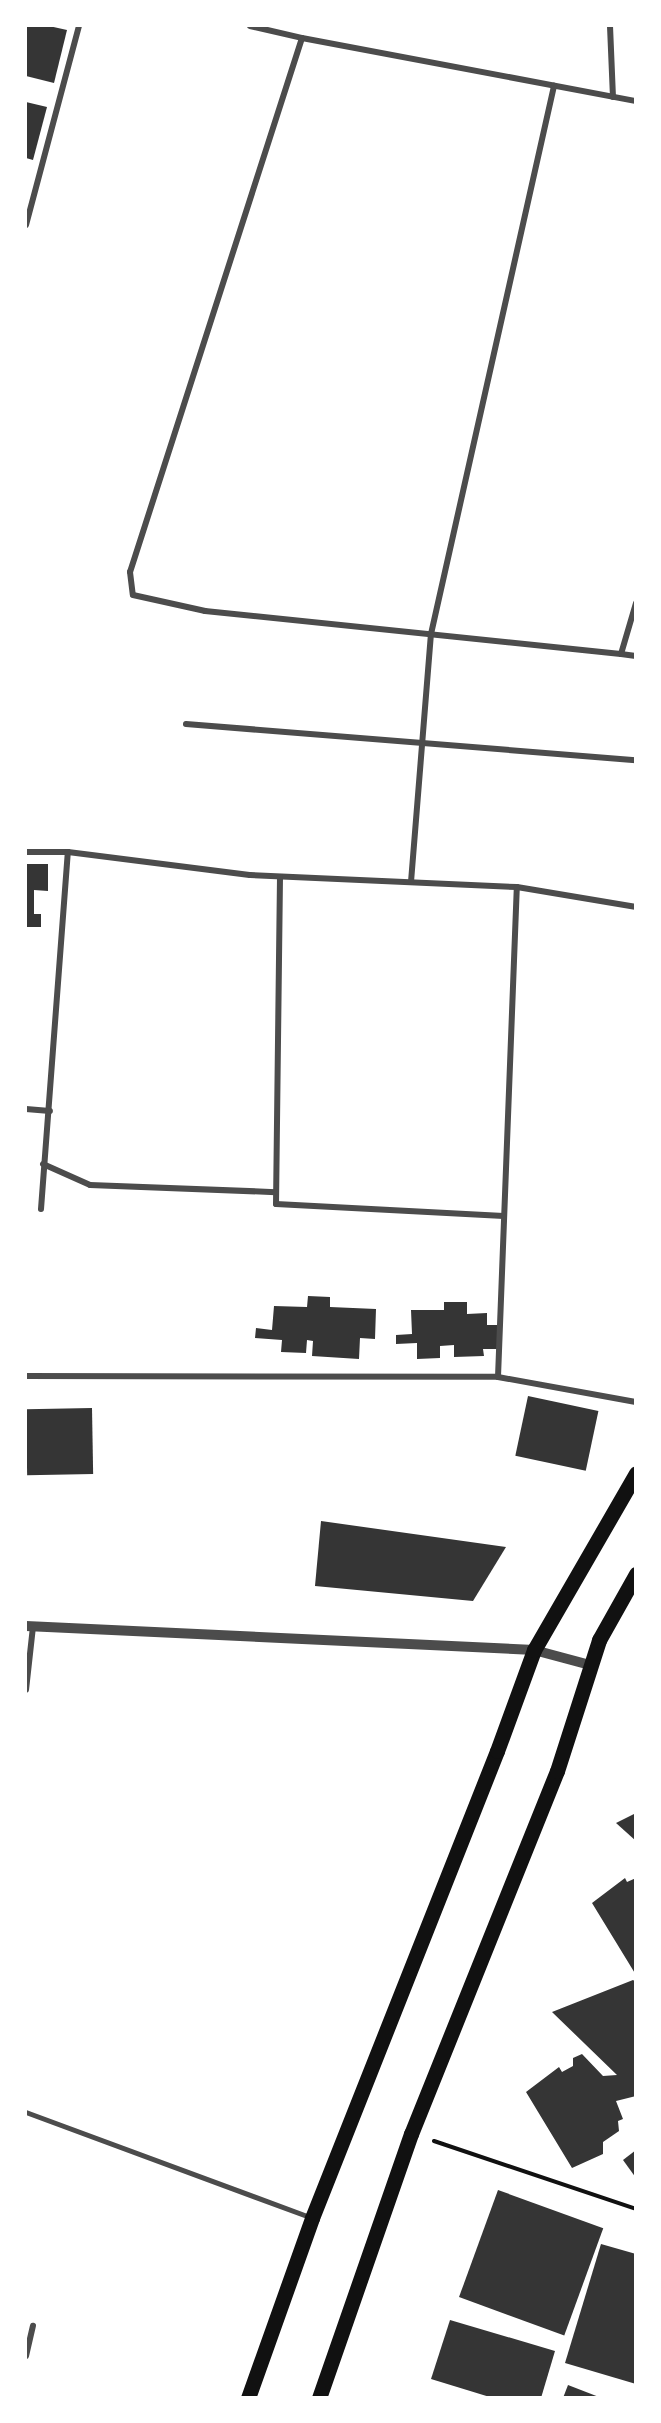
<!DOCTYPE html>
<style>
body{margin:0}
#map{position:relative;width:661px;height:2423px;overflow:hidden;background:#fff;font-family:Merriweather,serif}
div>[style]{position:absolute}
[style*='--x']{left:calc(var(--x)*1px);top:calc(var(--y)*1px);width:calc(var(--w)*1px);rotate:calc(var(--a)*1deg)}
.building>*{inset:0;background:#353535;transform-origin:0 0}
.path>*{height:4px;margin:-2px;padding:0 2px;transform-origin:2px;border-radius:2px;background:#111}
.service>*{height:4.5px;margin:-2.25px;padding:0 2.25px;transform-origin:2.25px;border-radius:2.25px;background:#4c4c4c}
.minor>*{height:6px;margin:-3px;padding:0 3px;transform-origin:3px;border-radius:3px;background:#4c4c4c}
.tertiary>*{height:10px;margin:-5px;padding:0 5px;transform-origin:5px;border-radius:5px;background:#4c4c4c}
.primary>*{height:15px;margin:-7.5px;padding:0 7.5px;transform-origin:7.5px;border-radius:7.5px;background:#111}
span{translate:-50% -50%;white-space:nowrap;text-align:center;line-height:1.15;-webkit-text-stroke:6px #fff;paint-order:stroke}
.frame{position:absolute;inset:0;border:27px solid #fff;pointer-events:none}
</style>
<div id="map">
<div class="building">
<div style="clip-path:polygon(26px 26px,49px 26px,67px 30px,54px 83px,26px 76px)"></div>
<div style="clip-path:polygon(26px 102px,47px 107px,33px 160px,26px 158px)"></div>
<div style="clip-path:polygon(26px 864px,48px 864px,48px 891px,34px 890px,34px 914px,41px 914px,41px 927px,26px 927px)"></div>
<div style="clip-path:polygon(308px 1296px,330px 1297px,330px 1307px,376px 1309px,375px 1339px,360px 1338px,359px 1359px,312px 1356px,313px 1341px,307px 1340px,306px 1353px,281px 1352px,282px 1340px,255px 1338px,256px 1328px,272px 1330px,274px 1306px,307px 1307px)"></div>
<div style="clip-path:polygon(444px 1302px,467px 1302px,467px 1314px,487px 1313px,487px 1325px,498px 1325px,497px 1349px,483px 1349px,484px 1356px,454px 1357px,454px 1345px,440px 1346px,440px 1358px,417px 1359px,417px 1343px,396px 1344px,396px 1335px,412px 1334px,411px 1310px,444px 1310px)"></div>
<div style="left:528px;top:1396px;width:72px;height:61px;rotate:12deg"></div>
<div style="left:92px;top:1408px;width:66px;height:66px;rotate:89deg"></div>
<div style="clip-path:polygon(321px 1521px,506px 1547px,473px 1601px,315px 1586px)"></div>
<div style="clip-path:polygon(636px 1813px,636px 1841px,616px 1823px)"></div>
<div style="clip-path:polygon(625px 1878px,627px 1882px,636px 1878px,636px 1975px,592px 1903px)"></div>
<div style="clip-path:polygon(633px 1980px,636px 1982px,636px 2096px,616px 2101px,623px 2119px,618px 2121px,619px 2131px,603px 2142px,603px 2154px,572px 2168px,526px 2092px,559px 2067px,562px 2072px,573px 2066px,573px 2058px,582px 2054px,603px 2076px,617px 2075px,552px 2012px)"></div>
<div style="clip-path:polygon(636px 2150px,636px 2178px,623px 2160px)"></div>
<div style="left:498px;top:2190px;width:112px;height:114px;rotate:20deg"></div>
<div style="clip-path:polygon(601px 2244px,636px 2254px,636px 2384px,565px 2363px)"></div>
<div style="clip-path:polygon(450px 2320px,555px 2351px,541px 2398px,493px 2398px,431px 2379px)"></div>
<div style="clip-path:polygon(568px 2385px,599px 2397px,599px 2398px,563px 2398px)"></div>
</div>
<div class="path">
<div style="--x:434;--y:2141;--w:213;--a:18.6"></div>
</div>
<div class="service">
<div style="--x:26;--y:2112;--w:303;--a:20.3"></div>
</div>
<div class="minor">
<div style="--x:250;--y:26;--w:53;--a:13"></div>
<div style="--x:302;--y:38;--w:340;--a:10.7"></div>
<div style="--x:610;--y:26;--w:71;--a:87.6"></div>
<div style="--x:302;--y:38;--w:561;--a:107.85"></div>
<div style="--x:130;--y:572;--w:23;--a:83"></div>
<div style="--x:133;--y:595;--w:74;--a:12.5"></div>
<div style="--x:205;--y:611;--w:418;--a:5.9"></div>
<div style="--x:26;--y:225;--w:206;--a:-75.1"></div>
<div style="--x:636;--y:603;--w:53;--a:106.4"></div>
<div style="--x:621;--y:654;--w:15;--a:8"></div>
<div style="--x:186;--y:724;--w:451;--a:4.6"></div>
<div style="--x:26;--y:852;--w:42;--a:0"></div>
<div style="--x:68;--y:852;--w:183;--a:7.2"></div>
<div style="--x:250;--y:875;--w:267;--a:2.6"></div>
<div style="--x:517;--y:887;--w:121;--a:9.5"></div>
<div style="--x:280;--y:877;--w:327;--a:90.7"></div>
<div style="--x:276;--y:1204;--w:228;--a:3"></div>
<div style="--x:411;--y:882;--w:249;--a:-85.4"></div>
<div style="--x:431;--y:634;--w:562;--a:-77.35"></div>
<div style="--x:26;--y:1109;--w:24;--a:5"></div>
<div style="--x:43;--y:1164;--w:51;--a:24.1"></div>
<div style="--x:90;--y:1185;--w:186;--a:2.2"></div>
<div style="--x:41;--y:1209;--w:358;--a:-85.7"></div>
<div style="--x:26;--y:1376;--w:472;--a:0.1"></div>
<div style="--x:498;--y:1377;--w:140;--a:10.3"></div>
<div style="--x:498;--y:1377;--w:490;--a:-87.8"></div>
<div style="--x:26;--y:1690;--w:63;--a:-83.7"></div>
<div style="--x:26;--y:2356;--w:31;--a:-77"></div>
</div>
<div class="tertiary">
<div style="--x:26;--y:1626;--w:509;--a:2.7"></div>
<div style="--x:534;--y:1650;--w:58;--a:15"></div>
</div>
<div class="primary">
<div style="--x:248;--y:2398;--w:191;--a:-70.4"></div>
<div style="--x:312;--y:2218;--w:502;--a:-68.39"></div>
<div style="--x:497;--y:1751;--w:108;--a:-69.9"></div>
<div style="--x:534;--y:1650;--w:204;--a:-60"></div>
<div style="--x:319;--y:2398;--w:280;--a:-70.8"></div>
<div style="--x:411;--y:2134;--w:391;--a:-68.1"></div>
<div style="--x:557;--y:1771;--w:138;--a:-72.2"></div>
<div style="--x:599;--y:1640;--w:76;--a:-60.7"></div>
</div>
<div class="frame"></div>
</div>
